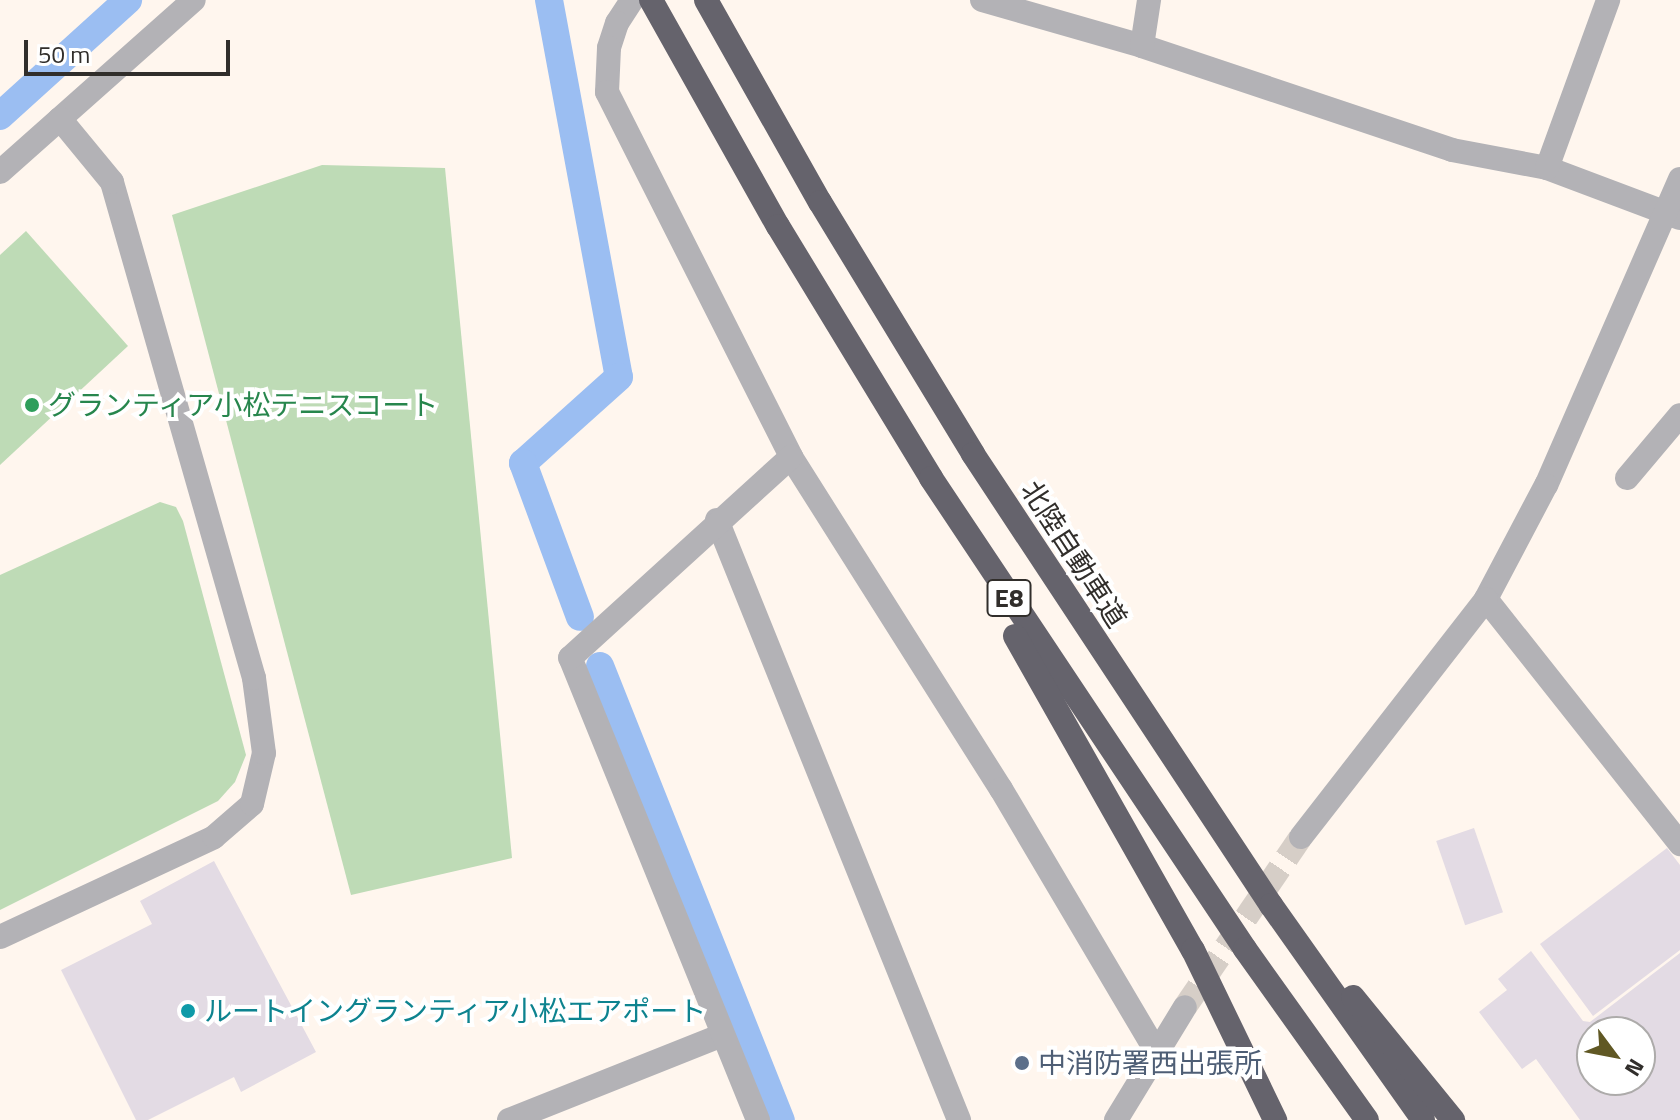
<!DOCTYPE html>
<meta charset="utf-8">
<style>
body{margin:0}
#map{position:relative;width:1680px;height:1120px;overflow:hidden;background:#fff6ee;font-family:"Titillium Web","Noto Sans JP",sans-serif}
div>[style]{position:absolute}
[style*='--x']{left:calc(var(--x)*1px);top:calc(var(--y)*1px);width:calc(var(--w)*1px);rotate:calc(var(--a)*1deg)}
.green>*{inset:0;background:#bedbb6}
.canal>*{height:28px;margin:-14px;padding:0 14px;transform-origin:14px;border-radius:14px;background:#9bbef2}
.building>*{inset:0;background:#e3dbe4;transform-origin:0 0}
.minor-tunnel>*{height:24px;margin-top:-12px;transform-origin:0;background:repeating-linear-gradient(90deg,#d6cec7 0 24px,transparent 0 36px)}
.minor>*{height:24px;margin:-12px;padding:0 12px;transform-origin:12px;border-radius:12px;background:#b3b2b6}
.highway>*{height:24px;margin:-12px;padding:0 12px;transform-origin:12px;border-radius:12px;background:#65636c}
.dots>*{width:22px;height:22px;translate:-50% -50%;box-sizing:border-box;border:4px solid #fff;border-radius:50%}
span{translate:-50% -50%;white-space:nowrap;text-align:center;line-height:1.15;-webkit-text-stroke:8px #fff;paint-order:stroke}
.shield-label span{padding:2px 6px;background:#fff;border:2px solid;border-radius:6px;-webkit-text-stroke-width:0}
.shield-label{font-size:26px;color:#312e2b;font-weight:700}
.leisure-label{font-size:28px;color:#27864d}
.left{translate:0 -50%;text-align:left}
.street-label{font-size:28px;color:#312e2b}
.culture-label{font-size:28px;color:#0d838f}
.service-label{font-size:28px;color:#4e5e75}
.north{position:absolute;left:1576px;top:1016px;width:80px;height:80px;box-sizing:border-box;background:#fff;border:2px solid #adabaa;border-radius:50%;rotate:122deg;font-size:22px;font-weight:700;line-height:32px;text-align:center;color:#312e2b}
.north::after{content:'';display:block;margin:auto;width:28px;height:36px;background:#605824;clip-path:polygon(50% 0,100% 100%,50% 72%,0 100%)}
.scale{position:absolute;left:24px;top:40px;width:206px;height:36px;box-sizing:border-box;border:4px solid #312e2b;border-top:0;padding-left:10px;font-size:24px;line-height:28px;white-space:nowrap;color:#312e2b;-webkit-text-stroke:6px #fff;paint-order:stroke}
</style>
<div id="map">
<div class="green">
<div style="clip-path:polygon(322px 165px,445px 168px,512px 858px,351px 895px,172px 215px)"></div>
<div style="clip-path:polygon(26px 231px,128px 346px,0 465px,0 255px)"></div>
<div style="clip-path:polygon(160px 502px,176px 507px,183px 521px,246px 755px,235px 782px,218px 801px,0 910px,0 575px)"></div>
</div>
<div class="canal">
<div style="--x:549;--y:0;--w:383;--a:79.5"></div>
<div style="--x:619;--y:377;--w:129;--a:138.1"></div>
<div style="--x:523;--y:463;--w:164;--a:69.7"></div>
<div style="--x:0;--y:116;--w:173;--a:-42.2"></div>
<div style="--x:600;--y:666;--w:489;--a:68.3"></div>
</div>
<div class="building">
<div style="left:1474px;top:828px;width:89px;height:40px;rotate:71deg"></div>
<div style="clip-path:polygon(1667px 848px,1680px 865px,1680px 950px,1593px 1016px,1540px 944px)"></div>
<div style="clip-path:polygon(214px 861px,316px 1052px,241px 1092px,234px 1077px,148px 1120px,136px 1120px,61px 970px,152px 924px,140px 901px)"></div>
<div style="clip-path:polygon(evenodd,1531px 951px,1583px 1021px,1590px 1022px,1680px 953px,1680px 1120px,1580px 1120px,1536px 1059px,1522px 1069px,1479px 1012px,1507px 990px,1498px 979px,1531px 951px,1592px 1032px,1640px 1032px,1640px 1080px,1592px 1080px,1592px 1032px)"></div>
</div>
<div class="minor-tunnel">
<div style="--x:1185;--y:1007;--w:206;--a:-55.7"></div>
</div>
<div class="minor">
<div style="--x:632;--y:0;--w:27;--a:123"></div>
<div style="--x:617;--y:23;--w:26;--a:108"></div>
<div style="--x:609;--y:48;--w:44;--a:92.6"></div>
<div style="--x:607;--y:92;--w:409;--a:63.2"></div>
<div style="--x:791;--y:457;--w:393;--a:57.7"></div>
<div style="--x:1001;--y:789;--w:307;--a:59.4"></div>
<div style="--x:982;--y:0;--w:166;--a:16"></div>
<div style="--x:1142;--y:46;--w:327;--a:18.5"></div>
<div style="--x:1452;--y:150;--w:97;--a:10.7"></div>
<div style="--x:1547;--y:168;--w:142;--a:20.6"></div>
<div style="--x:1142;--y:46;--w:47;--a:-81.3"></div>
<div style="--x:1547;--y:168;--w:179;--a:-70"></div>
<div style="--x:0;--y:172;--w:259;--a:-41.6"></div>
<div style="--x:1680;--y:179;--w:334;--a:113.6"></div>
<div style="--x:1546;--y:485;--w:129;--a:117.8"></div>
<div style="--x:1486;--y:599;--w:313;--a:51.6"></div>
<div style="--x:1627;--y:478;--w:82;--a:-49.9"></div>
<div style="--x:717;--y:520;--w:647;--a:68.03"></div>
<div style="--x:1301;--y:837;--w:301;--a:-52.1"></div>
<div style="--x:0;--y:937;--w:236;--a:-25"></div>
<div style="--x:214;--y:837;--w:50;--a:-41"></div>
<div style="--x:252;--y:804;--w:52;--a:-76.8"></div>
<div style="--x:264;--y:753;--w:76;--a:-97.6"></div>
<div style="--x:254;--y:678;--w:516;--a:-105.98"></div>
<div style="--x:112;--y:182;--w:82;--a:-129.5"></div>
<div style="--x:509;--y:1120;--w:230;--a:-21.7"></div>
<div style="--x:758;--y:1120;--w:499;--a:-112.1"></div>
<div style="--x:570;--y:658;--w:299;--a:-42.3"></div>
<div style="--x:1116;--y:1120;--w:132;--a:-58.6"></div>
</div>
<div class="highway">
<div style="--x:651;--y:0;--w:259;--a:60.7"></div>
<div style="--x:778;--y:226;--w:295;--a:58.7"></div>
<div style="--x:931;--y:478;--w:566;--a:56.31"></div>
<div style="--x:1245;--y:949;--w:210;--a:54.5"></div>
<div style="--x:706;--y:0;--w:232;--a:60.6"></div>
<div style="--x:820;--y:202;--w:295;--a:58.7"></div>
<div style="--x:973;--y:454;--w:541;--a:56.55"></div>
<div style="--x:1271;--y:905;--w:263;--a:54.7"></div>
<div style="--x:1015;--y:636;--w:361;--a:60.5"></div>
<div style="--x:1193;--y:950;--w:189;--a:64.2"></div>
<div style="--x:1353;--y:997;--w:159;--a:50.9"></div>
</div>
<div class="dots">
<div style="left:32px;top:405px;background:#2e9e5b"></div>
<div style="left:188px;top:1011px;background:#0f9aa8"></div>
<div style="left:1022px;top:1063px;background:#5c6f8a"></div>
</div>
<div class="shield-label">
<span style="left:1009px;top:598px">E8</span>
</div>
<div class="leisure-label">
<span class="left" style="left:48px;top:405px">グランティア小松テニスコート</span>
</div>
<div class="street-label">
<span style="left:1074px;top:554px;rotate:57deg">北陸自動車道</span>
</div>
<div class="culture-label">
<span class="left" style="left:204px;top:1011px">ルートイングランティア小松エアポート</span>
</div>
<div class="service-label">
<span class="left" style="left:1038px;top:1063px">中消防署西出張所</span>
</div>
<div class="north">N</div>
<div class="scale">50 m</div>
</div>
